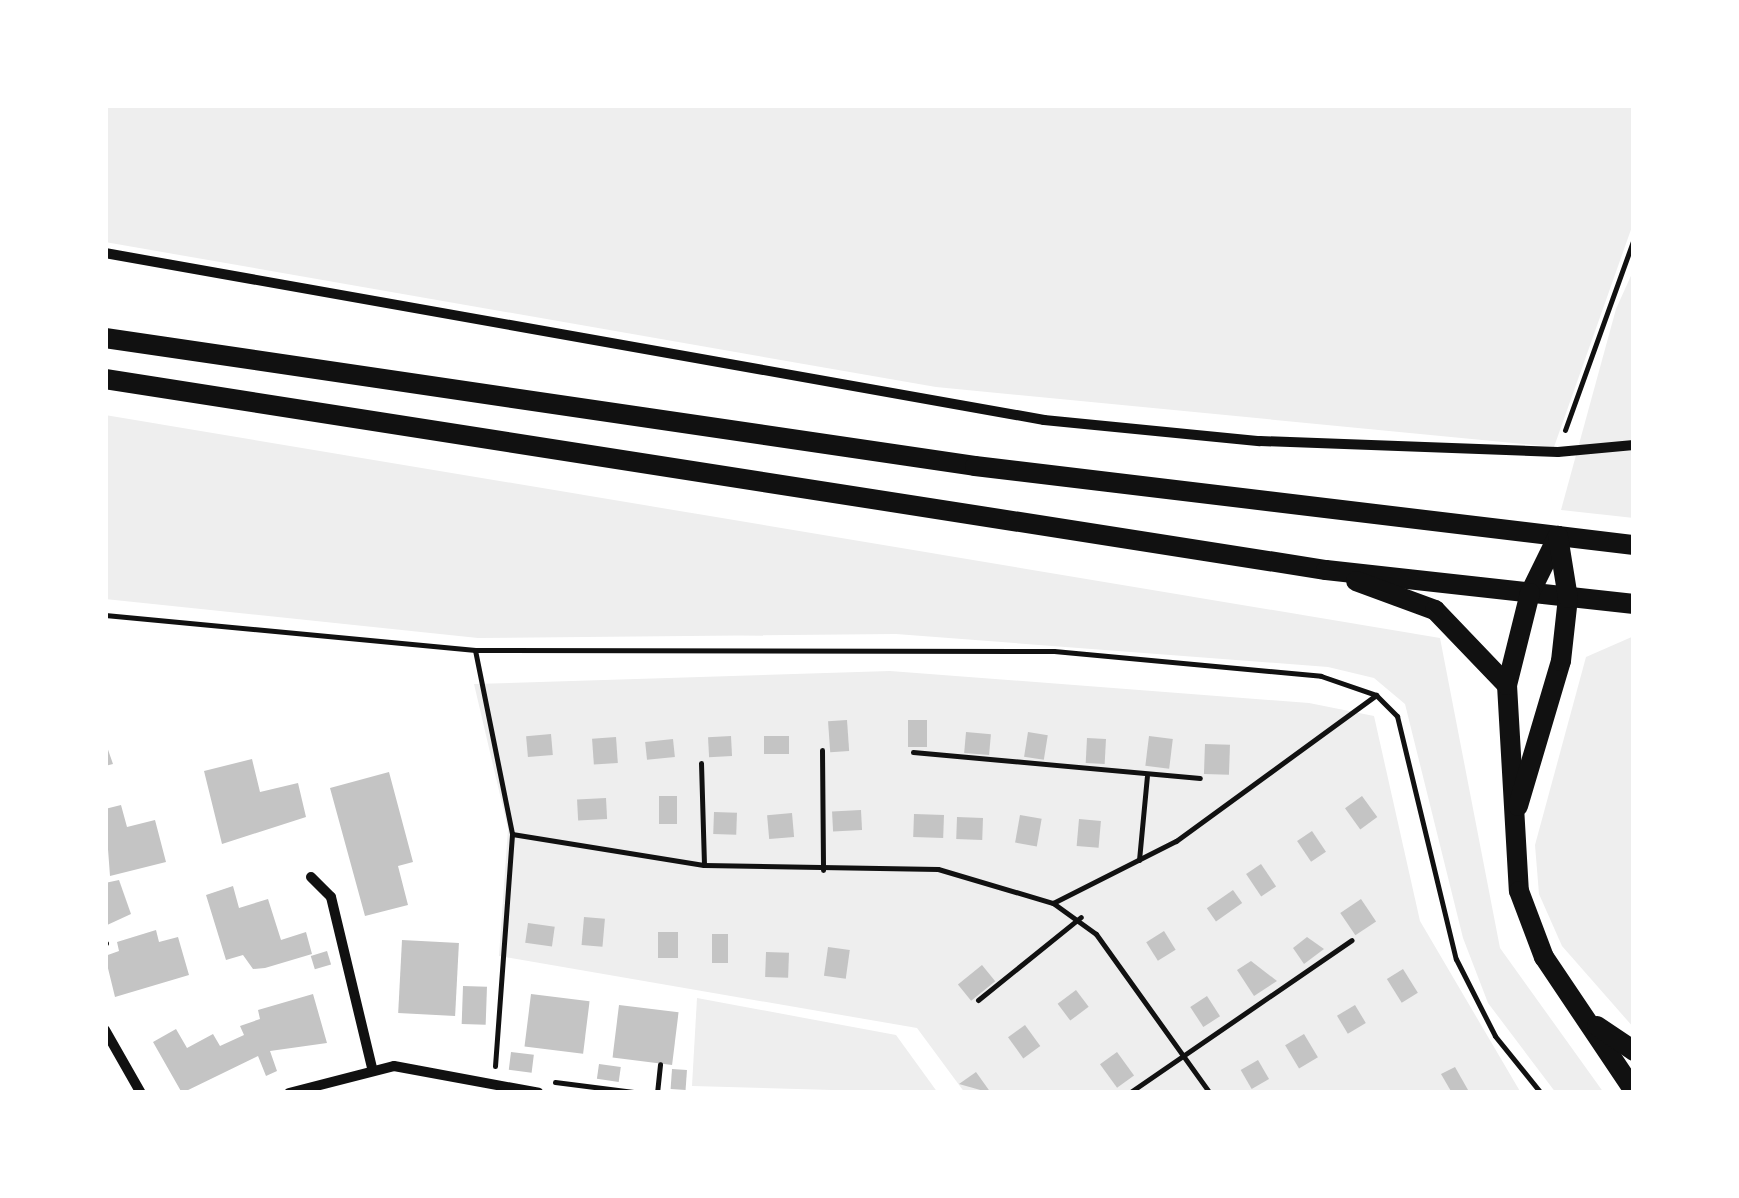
<!DOCTYPE html>
<style>
body{margin:0}
#map{position:relative;width:1739px;height:1198px;overflow:hidden;background:#fff;font-family:Figtree,sans-serif}
div>[style]{position:absolute}
[style*='--x']{left:calc(var(--x)*1px);top:calc(var(--y)*1px);width:calc(var(--w)*1px);rotate:calc(var(--a)*1deg)}
.green>*{inset:0;background:#eee}
.building>*{inset:0;background:#c4c4c4;transform-origin:0 0}
.path>*{height:5px;margin:-2.5px;padding:0 2.5px;transform-origin:2.5px;border-radius:2.5px;background:#111}
.minor>*{height:10px;margin:-5px;padding:0 5px;transform-origin:5px;border-radius:5px;background:#111}
.primary>*{height:20px;margin:-10px;padding:0 10px;transform-origin:10px;border-radius:10px;background:#111}
span{translate:-50% -50%;white-space:nowrap;text-align:center;line-height:1.15;-webkit-text-stroke:8px #fff;paint-order:stroke}
.frame{position:absolute;inset:0;border:108px solid #fff;pointer-events:none}
</style>
<div id="map">
<div class="green">
<div style="clip-path:polygon(105px 105px,1634px 105px,1634px 221px,1554px 447px,936px 387px,105px 242px)"></div>
<div style="clip-path:polygon(1634px 269px,1634px 518px,1561px 510px,1616px 309px)"></div>
<div style="clip-path:polygon(105px 415px,1440px 638px,1500px 948px,1604px 1093px,1556px 1093px,1488px 1003px,1463px 938px,1405px 704px,1374px 678px,1328px 667px,896px 634px,478px 638px,105px 599px)"></div>
<div style="clip-path:polygon(1634px 636px,1634px 1028px,1562px 946px,1539px 894px,1535px 845px,1586px 657px)"></div>
<div style="clip-path:polygon(890px 671px,1309px 703px,1374px 716px,1420px 921px,1521px 1093px,965px 1093px,917px 1028px,499px 956px,508px 829px,474px 684px)"></div>
<div style="clip-path:polygon(697px 998px,896px 1035px,938px 1093px,692px 1086px)"></div>
</div>
<div class="building">
<div style="left:847px;top:720px;width:31px;height:19px;rotate:86deg"></div>
<div style="left:908px;top:720px;width:19px;height:27px"></div>
<div style="left:966px;top:732px;width:25px;height:21px;rotate:5deg"></div>
<div style="left:1028px;top:732px;width:20px;height:25px;rotate:9deg"></div>
<div style="left:551px;top:734px;width:21px;height:25px;rotate:85deg"></div>
<div style="left:731px;top:736px;width:20px;height:23px;rotate:87deg"></div>
<div style="left:789px;top:736px;width:18px;height:25px;rotate:90deg"></div>
<div style="left:1149px;top:736px;width:24px;height:30px;rotate:7deg"></div>
<div style="left:616px;top:737px;width:26px;height:24px;rotate:86deg"></div>
<div style="left:1087px;top:738px;width:19px;height:25px;rotate:3deg"></div>
<div style="left:673px;top:739px;width:18px;height:28px;rotate:84deg"></div>
<div style="clip-path:polygon(105px 741px,113px 764px,105px 766px)"></div>
<div style="left:1205px;top:744px;width:25px;height:30px;rotate:2deg"></div>
<div style="clip-path:polygon(252px 759px,260px 792px,298px 783px,306px 817px,222px 844px,204px 771px)"></div>
<div style="clip-path:polygon(389px 772px,413px 862px,398px 866px,408px 905px,365px 916px,330px 788px)"></div>
<div style="left:659px;top:796px;width:18px;height:28px"></div>
<div style="left:1362px;top:796px;width:26px;height:21px;rotate:54deg"></div>
<div style="left:606px;top:798px;width:21px;height:29px;rotate:87deg"></div>
<div style="clip-path:polygon(121px 805px,127px 827px,155px 820px,166px 862px,110px 876px,105px 809px)"></div>
<div style="left:861px;top:810px;width:20px;height:29px;rotate:87deg"></div>
<div style="left:714px;top:812px;width:23px;height:22px;rotate:2deg"></div>
<div style="left:792px;top:813px;width:24px;height:25px;rotate:85deg"></div>
<div style="left:914px;top:814px;width:30px;height:23px;rotate:2deg"></div>
<div style="left:1020px;top:815px;width:22px;height:28px;rotate:10deg"></div>
<div style="left:957px;top:817px;width:26px;height:22px;rotate:2deg"></div>
<div style="left:1079px;top:819px;width:22px;height:27px;rotate:5deg"></div>
<div style="left:1312px;top:831px;width:25px;height:18px;rotate:56deg"></div>
<div style="left:1261px;top:864px;width:27px;height:18px;rotate:56deg"></div>
<div style="clip-path:polygon(119px 880px,131px 914px,105px 926px,105px 883px)"></div>
<div style="clip-path:polygon(233px 886px,239px 908px,268px 899px,281px 940px,306px 932px,312px 954px,265px 968px,253px 969px,243px 955px,226px 960px,206px 895px)"></div>
<div style="left:1233px;top:890px;width:16px;height:32px;rotate:55deg"></div>
<div style="left:1361px;top:899px;width:27px;height:25px;rotate:56deg"></div>
<div style="left:584px;top:917px;width:21px;height:28px;rotate:5deg"></div>
<div style="left:528px;top:923px;width:27px;height:20px;rotate:8deg"></div>
<div style="clip-path:polygon(156px 930px,159px 942px,178px 937px,189px 975px,115px 997px,105px 956px,119px 951px,117px 942px)"></div>
<div style="left:1164px;top:931px;width:22px;height:21px;rotate:58deg"></div>
<div style="left:658px;top:932px;width:20px;height:26px"></div>
<div style="left:712px;top:934px;width:16px;height:29px"></div>
<div style="clip-path:polygon(1307px 937px,1324px 949px,1304px 964px,1293px 948px)"></div>
<div style="left:402px;top:940px;width:57px;height:73px;rotate:3deg"></div>
<div style="left:828px;top:947px;width:22px;height:29px;rotate:8deg"></div>
<div style="left:327px;top:951px;width:14px;height:17px;rotate:73deg"></div>
<div style="left:766px;top:952px;width:23px;height:25px;rotate:2deg"></div>
<div style="clip-path:polygon(1251px 961px,1277px 981px,1254px 996px,1237px 970px)"></div>
<div style="left:982px;top:965px;width:21px;height:31px;rotate:51deg"></div>
<div style="left:1403px;top:969px;width:28px;height:19px;rotate:58deg"></div>
<div style="left:463px;top:986px;width:24px;height:38px;rotate:2deg"></div>
<div style="left:1076px;top:990px;width:21px;height:23px;rotate:53deg"></div>
<div style="clip-path:polygon(313px 994px,327px 1043px,270px 1051px,277px 1071px,266px 1076px,258px 1056px,182px 1093px,153px 1042px,176px 1029px,187px 1048px,213px 1034px,220px 1046px,244px 1035px,240px 1026px,260px 1019px,258px 1010px)"></div>
<div style="left:531px;top:994px;width:59px;height:53px;rotate:7deg"></div>
<div style="left:1207px;top:996px;width:24px;height:20px;rotate:57deg"></div>
<div style="left:619px;top:1005px;width:60px;height:53px;rotate:7deg"></div>
<div style="left:1355px;top:1005px;width:21px;height:21px;rotate:59deg"></div>
<div style="left:1025px;top:1025px;width:26px;height:21px;rotate:54deg"></div>
<div style="left:1304px;top:1034px;width:27px;height:22px;rotate:59deg"></div>
<div style="left:511px;top:1052px;width:23px;height:18px;rotate:7deg"></div>
<div style="left:1117px;top:1052px;width:29px;height:21px;rotate:54deg"></div>
<div style="left:1258px;top:1060px;width:22px;height:20px;rotate:60deg"></div>
<div style="left:599px;top:1064px;width:22px;height:15px;rotate:8deg"></div>
<div style="clip-path:polygon(1455px 1067px,1468px 1090px,1464px 1093px,1452px 1093px,1441px 1074px)"></div>
<div style="left:672px;top:1069px;width:15px;height:20px;rotate:4deg"></div>
<div style="clip-path:polygon(976px 1072px,991px 1093px,959px 1084px)"></div>
</div>
<div class="path">
<div style="--x:1565;--y:430;--w:204;--a:-70.2"></div>
<div style="--x:105;--y:615;--w:372;--a:5.4"></div>
<div style="--x:475;--y:650;--w:579;--a:0.1"></div>
<div style="--x:1054;--y:651;--w:268;--a:5.3"></div>
<div style="--x:1321;--y:676;--w:58;--a:19.1"></div>
<div style="--x:1376;--y:695;--w:30;--a:45"></div>
<div style="--x:1397;--y:716;--w:250;--a:76.4"></div>
<div style="--x:1456;--y:959;--w:86;--a:63.1"></div>
<div style="--x:1495;--y:1036;--w:73;--a:51.1"></div>
<div style="--x:475;--y:650;--w:188;--a:78.6"></div>
<div style="--x:822;--y:750;--w:120;--a:89.5"></div>
<div style="--x:913;--y:752;--w:288;--a:5.2"></div>
<div style="--x:701;--y:763;--w:102;--a:88.3"></div>
<div style="--x:1139;--y:860;--w:84;--a:-84.6"></div>
<div style="--x:1053;--y:903;--w:53;--a:35.8"></div>
<div style="--x:1096;--y:934;--w:196;--a:54.4"></div>
<div style="--x:105;--y:943;--w:1;--a:0"></div>
<div style="--x:978;--y:1000;--w:132;--a:-38.9"></div>
<div style="--x:495;--y:1066;--w:233;--a:-85.8"></div>
<div style="--x:512;--y:834;--w:194;--a:9.2"></div>
<div style="--x:704;--y:865;--w:234;--a:1"></div>
<div style="--x:938;--y:869;--w:120;--a:16.5"></div>
<div style="--x:1053;--y:903;--w:138;--a:-26.8"></div>
<div style="--x:1176;--y:841;--w:248;--a:-36.1"></div>
<div style="--x:555;--y:1082;--w:87;--a:7.3"></div>
<div style="--x:657;--y:1093;--w:29;--a:-84"></div>
<div style="--x:686;--y:1093;--w:6;--a:0"></div>
<div style="--x:1129;--y:1093;--w:270;--a:-34.5"></div>
</div>
<div class="minor">
<div style="--x:105;--y:253;--w:954;--a:10.08"></div>
<div style="--x:1044;--y:420;--w:217;--a:5.6"></div>
<div style="--x:1260;--y:441;--w:298;--a:2.1"></div>
<div style="--x:1558;--y:452;--w:76;--a:-5.3"></div>
<div style="--x:311;--y:877;--w:28;--a:45"></div>
<div style="--x:331;--y:897;--w:176;--a:76.5"></div>
<div style="--x:105;--y:1030;--w:73;--a:60.3"></div>
<div style="--x:289;--y:1093;--w:108;--a:-14.4"></div>
<div style="--x:394;--y:1066;--w:147;--a:10.5"></div>
</div>
<div class="primary">
<div style="--x:105;--y:338;--w:879;--a:8.37"></div>
<div style="--x:975;--y:466;--w:664;--a:6.84"></div>
<div style="--x:105;--y:379;--w:1236;--a:8.89"></div>
<div style="--x:1326;--y:570;--w:310;--a:6.3"></div>
<div style="--x:1558;--y:536;--w:64;--a:116.2"></div>
<div style="--x:1530;--y:593;--w:95;--a:104"></div>
<div style="--x:1507;--y:685;--w:206;--a:86.7"></div>
<div style="--x:1519;--y:891;--w:71;--a:69.3"></div>
<div style="--x:1544;--y:957;--w:161;--a:56.1"></div>
<div style="--x:1356;--y:581;--w:84;--a:20.2"></div>
<div style="--x:1435;--y:610;--w:104;--a:46.2"></div>
<div style="--x:1518;--y:806;--w:151;--a:-73.5"></div>
<div style="--x:1561;--y:661;--w:63;--a:-83.7"></div>
<div style="--x:1568;--y:598;--w:63;--a:-99.2"></div>
<div style="--x:1597;--y:1026;--w:45;--a:34"></div>
</div>
<div class="frame"></div>
</div>
